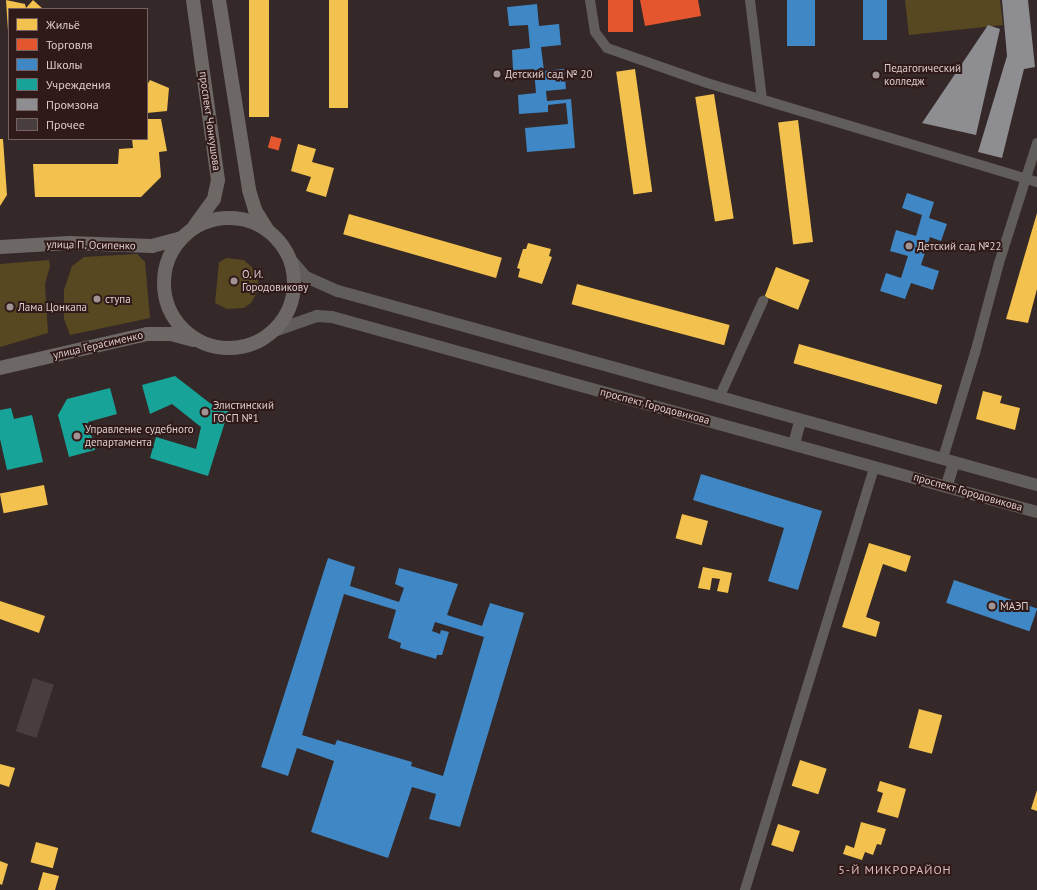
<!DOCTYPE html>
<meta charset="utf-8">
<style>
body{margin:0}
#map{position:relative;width:1037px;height:890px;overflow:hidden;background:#342828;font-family:"PT Sans",sans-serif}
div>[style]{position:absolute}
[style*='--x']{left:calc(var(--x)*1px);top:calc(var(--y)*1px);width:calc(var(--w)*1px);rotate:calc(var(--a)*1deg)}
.green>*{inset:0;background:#574821}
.homes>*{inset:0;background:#f2c14e;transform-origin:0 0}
.shops>*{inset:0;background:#e4572e;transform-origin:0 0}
.schools>*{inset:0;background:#3f88c5;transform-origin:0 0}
.public>*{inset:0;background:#17a398}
.industry>*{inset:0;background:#8d8d92}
.building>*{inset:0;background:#483e3f;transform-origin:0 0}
.round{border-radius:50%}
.minor>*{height:10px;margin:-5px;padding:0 5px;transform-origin:5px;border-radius:5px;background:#615d5a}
.tertiary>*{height:12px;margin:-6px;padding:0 6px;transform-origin:6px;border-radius:6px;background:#615d5a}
.secondary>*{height:14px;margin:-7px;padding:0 7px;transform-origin:7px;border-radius:7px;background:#6d6865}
.secondary>.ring{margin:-7px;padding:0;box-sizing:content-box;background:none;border:14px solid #6d6865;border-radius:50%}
.dots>*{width:11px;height:11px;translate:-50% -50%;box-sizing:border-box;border:2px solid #301a19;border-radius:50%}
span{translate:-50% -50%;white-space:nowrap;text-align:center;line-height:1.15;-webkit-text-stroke:4px #301a19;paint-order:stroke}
.poi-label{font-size:11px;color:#ddcdcc}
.left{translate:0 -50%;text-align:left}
.street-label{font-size:11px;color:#ddcdcc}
.neighbourhood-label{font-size:12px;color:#dcbdbb;letter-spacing:1px}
.legend{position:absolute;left:8px;top:8px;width:140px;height:132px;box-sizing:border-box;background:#301a19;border:1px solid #756261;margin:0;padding:5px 7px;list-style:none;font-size:12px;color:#ddcdcc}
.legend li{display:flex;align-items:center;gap:8px;height:20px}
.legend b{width:20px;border:1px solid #756261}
</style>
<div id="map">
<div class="green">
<div style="clip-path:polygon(905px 0,1000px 0,1003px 25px,909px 35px)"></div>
<div style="clip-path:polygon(137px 254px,145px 262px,150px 318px,70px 335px,64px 319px,64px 290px,72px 266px,84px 257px)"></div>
<div style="clip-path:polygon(227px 258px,244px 260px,257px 272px,259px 289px,251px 303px,244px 308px,227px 309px,215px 303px,219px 262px)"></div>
<div style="clip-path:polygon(49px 260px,50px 266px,45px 284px,48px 333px,0 347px,0 264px)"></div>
</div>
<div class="homes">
<div style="clip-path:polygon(6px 0,25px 4px,26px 8px,33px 0,43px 9px,9px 9px,8px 31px)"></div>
<div style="left:249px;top:0;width:20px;height:117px"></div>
<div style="left:329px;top:0;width:19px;height:108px"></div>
<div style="left:635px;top:69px;width:124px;height:19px;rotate:82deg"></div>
<div style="clip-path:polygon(150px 80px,169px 88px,167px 111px,147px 113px,147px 85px)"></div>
<div style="left:714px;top:94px;width:126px;height:19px;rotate:81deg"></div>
<div style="clip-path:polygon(147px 119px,161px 119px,167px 151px,159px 152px,161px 177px,141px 197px,35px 197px,33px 164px,118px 164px,119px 149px,133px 148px,132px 139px,147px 139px)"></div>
<div style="left:798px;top:120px;width:123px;height:20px;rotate:83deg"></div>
<div style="clip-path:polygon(0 139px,3px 139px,7px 195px,0 206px)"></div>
<div style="clip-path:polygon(298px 144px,316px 149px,312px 162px,334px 168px,326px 197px,306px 191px,311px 177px,291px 171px)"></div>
<div style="clip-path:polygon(1037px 213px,1037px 289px,1028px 323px,1006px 319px)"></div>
<div style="left:349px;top:214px;width:159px;height:21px;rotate:16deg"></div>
<div style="clip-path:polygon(528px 243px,551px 249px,549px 256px,552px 257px,542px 284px,518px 277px,520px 269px,517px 268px,523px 249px,526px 249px)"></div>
<div style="left:776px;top:267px;width:36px;height:32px;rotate:21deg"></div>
<div style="left:577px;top:284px;width:158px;height:21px;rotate:15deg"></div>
<div style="left:799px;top:344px;width:149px;height:20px;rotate:16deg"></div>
<div style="clip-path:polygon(983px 391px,1002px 396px,1000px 403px,1020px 408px,1015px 430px,976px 419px)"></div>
<div style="left:44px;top:485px;width:20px;height:45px;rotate:79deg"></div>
<div style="left:682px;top:514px;width:27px;height:25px;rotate:15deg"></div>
<div style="clip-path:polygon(869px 543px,911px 556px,906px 572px,883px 564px,866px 617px,880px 622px,876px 637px,842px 627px)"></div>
<div style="clip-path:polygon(703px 567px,732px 573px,728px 593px,717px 591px,720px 579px,712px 578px,710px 590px,698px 588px)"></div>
<div style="clip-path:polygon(0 601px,45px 616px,39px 633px,0 619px)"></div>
<div style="left:919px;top:709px;width:24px;height:40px;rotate:15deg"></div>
<div style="left:800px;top:760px;width:28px;height:27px;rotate:18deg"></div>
<div style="clip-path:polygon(0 764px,15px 768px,9px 787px,0 784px)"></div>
<div style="clip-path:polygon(880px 781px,906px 789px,898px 818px,877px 812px,883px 793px,877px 791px)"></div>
<div style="clip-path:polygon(1037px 790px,1037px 811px,1031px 809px)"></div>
<div style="clip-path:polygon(861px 822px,886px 829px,881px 845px,877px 844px,873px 855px,865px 852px,862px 860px,843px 854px,846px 845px,854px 848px)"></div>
<div style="left:778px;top:824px;width:23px;height:22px;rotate:18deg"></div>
<div style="left:36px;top:842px;width:23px;height:21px;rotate:15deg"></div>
<div style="clip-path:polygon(0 861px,8px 864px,2px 885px,0 884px)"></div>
<div style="clip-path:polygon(43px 872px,59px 876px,55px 890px,38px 890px)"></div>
</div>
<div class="shops">
<div style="left:608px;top:0;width:25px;height:32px"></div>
<div style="clip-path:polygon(640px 0,698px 0,701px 16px,645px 26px)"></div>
<div style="left:271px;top:136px;width:11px;height:12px;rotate:15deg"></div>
</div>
<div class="schools">
<div style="left:787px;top:0;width:28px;height:46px"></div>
<div style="left:863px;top:0;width:24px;height:40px"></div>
<div style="clip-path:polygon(537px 4px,539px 26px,559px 24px,561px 45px,541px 47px,544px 71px,564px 69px,566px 89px,546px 91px,547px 101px,571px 99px,575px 148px,527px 152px,525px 128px,568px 124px,566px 103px,548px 105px,548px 112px,519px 114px,518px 95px,536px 93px,534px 69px,513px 70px,512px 50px,530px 48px,528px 25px,509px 26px,507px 7px)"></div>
<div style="clip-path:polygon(907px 193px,934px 202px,929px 218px,947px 224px,941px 241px,930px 237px,921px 265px,939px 271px,933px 290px,911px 283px,905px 299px,880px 291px,886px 273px,901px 278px,908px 256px,890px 251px,896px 230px,916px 236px,922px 215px,902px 208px)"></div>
<div style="clip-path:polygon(701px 474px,822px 511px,798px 590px,768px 581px,784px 528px,693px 500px)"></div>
<div style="clip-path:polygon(evenodd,328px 558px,355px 567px,350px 586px,399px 602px,404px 588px,395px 584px,399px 568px,458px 584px,447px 615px,482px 626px,490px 603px,524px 613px,460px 827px,429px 819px,436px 794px,412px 787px,388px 858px,311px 832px,334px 761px,297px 748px,288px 776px,261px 767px,328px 558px,344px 594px,396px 610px,388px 638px,401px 643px,400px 648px,436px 659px,437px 655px,442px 655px,449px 632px,441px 630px,440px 634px,432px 631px,435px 622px,484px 637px,443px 776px,411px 766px,412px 762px,337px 740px,335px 745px,302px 735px,344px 594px)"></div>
<div style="left:954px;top:580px;width:88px;height:24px;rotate:19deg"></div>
</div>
<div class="public">
<div style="clip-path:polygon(175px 376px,211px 404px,229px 409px,208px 476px,150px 458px,156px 437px,196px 449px,201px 427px,172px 404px,150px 414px,142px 385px)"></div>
<div style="clip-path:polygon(110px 388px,117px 414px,88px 422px,95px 450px,69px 457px,58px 415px,67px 399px)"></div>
<div style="clip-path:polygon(11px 408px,14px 419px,32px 415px,43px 462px,7px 470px,0 439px,0 410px)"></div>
</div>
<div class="industry">
<div style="clip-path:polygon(1002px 0,1028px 0,1035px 67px,1024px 69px,1002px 158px,978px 152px,1007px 56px)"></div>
<div style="clip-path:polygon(988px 25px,1000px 29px,976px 135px,922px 123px)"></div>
</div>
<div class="building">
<div class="round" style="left:6.5px;top:301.5px;width:9px;height:9px"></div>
<div style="left:33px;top:678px;width:22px;height:56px;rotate:18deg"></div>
</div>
<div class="minor">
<div style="--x:590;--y:0;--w:32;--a:81"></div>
<div style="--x:595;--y:32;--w:20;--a:53"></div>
<div style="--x:607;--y:48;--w:106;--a:19.3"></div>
<div style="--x:707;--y:83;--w:345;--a:16.7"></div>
<div style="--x:750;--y:0;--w:100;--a:83.1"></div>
<div style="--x:719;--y:398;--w:107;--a:-65.6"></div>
<div style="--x:943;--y:458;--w:110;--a:-73.1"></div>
<div style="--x:975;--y:353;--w:93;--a:-75.1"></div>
<div style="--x:999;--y:263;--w:126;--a:-72.4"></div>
<div style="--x:745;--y:890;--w:443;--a:-73"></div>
</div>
<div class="tertiary">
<div style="--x:291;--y:260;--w:23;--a:49"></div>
<div style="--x:306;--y:277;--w:35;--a:24"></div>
<div style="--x:338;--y:291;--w:725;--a:15.51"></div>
<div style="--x:274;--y:331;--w:46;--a:-19.2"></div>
<div style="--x:317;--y:316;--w:15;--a:4"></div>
<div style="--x:332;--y:317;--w:731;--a:15.46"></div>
<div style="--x:794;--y:444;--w:24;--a:-75"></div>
<div style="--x:947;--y:485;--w:24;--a:-73"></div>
</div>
<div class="secondary">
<div style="--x:193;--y:0;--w:182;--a:82.1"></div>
<div style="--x:218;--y:180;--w:19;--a:102"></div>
<div style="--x:214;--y:199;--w:34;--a:126"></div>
<div style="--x:219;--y:0;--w:192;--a:81"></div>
<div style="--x:249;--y:190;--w:21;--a:73"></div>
<div style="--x:255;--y:210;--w:22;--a:58"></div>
<div class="ring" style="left:164px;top:218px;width:116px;height:116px"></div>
<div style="--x:0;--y:247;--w:69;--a:-3.3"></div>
<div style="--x:69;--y:243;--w:83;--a:2.1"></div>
<div style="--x:152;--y:246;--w:30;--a:-15"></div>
<div style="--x:0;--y:368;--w:151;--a:-13"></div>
<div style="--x:147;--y:334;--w:24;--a:0"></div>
<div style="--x:171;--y:334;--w:23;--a:15"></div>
</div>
<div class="dots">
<div style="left:497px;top:74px;background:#a29393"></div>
<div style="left:876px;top:75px;background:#a29393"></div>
<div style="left:909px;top:246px;background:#a29393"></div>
<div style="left:234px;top:281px;background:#a29393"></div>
<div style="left:97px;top:299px;background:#a29393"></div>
<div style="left:10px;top:307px;background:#a29393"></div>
<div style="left:205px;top:412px;background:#a29393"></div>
<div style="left:77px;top:436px;background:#a29393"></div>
<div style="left:992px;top:606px;background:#a29393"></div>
</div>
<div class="poi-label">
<span class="left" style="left:884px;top:75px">Педагогический<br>колледж</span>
<span class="left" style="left:505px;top:74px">Детский сад № 20</span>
<span class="left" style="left:917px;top:246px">Детский сад №22</span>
<span class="left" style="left:242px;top:281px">О. И.<br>Городовикову</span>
<span class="left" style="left:105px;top:299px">ступа</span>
<span class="left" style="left:18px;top:307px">Лама Цонкапа</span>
<span class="left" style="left:213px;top:412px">Элистинский<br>ГОСП №1</span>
<span class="left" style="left:85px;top:436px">Управление судебного<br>департамента</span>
<span class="left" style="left:1000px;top:606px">МАЭП</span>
</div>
<div class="street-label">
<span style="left:210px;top:121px;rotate:82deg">проспект Чонкушова</span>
<span style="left:91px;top:245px;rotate:1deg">улица П. Осипенко</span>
<span style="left:98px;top:345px;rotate:-13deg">улица Герасименко</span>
<span style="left:655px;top:406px;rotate:15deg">проспект Городовикова</span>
<span style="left:968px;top:492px;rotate:16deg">проспект Городовикова</span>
</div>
<div class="neighbourhood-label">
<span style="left:895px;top:870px">5-Й МИКРОРАЙОН</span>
</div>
<ul class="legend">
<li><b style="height:11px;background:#f2c14e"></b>Жильё</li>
<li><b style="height:11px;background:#e4572e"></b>Торговля</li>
<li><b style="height:11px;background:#3f88c5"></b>Школы</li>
<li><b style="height:11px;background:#17a398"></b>Учреждения</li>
<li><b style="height:11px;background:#8d8d92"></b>Промзона</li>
<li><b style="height:11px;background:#483e3f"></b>Прочее</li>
</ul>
</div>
